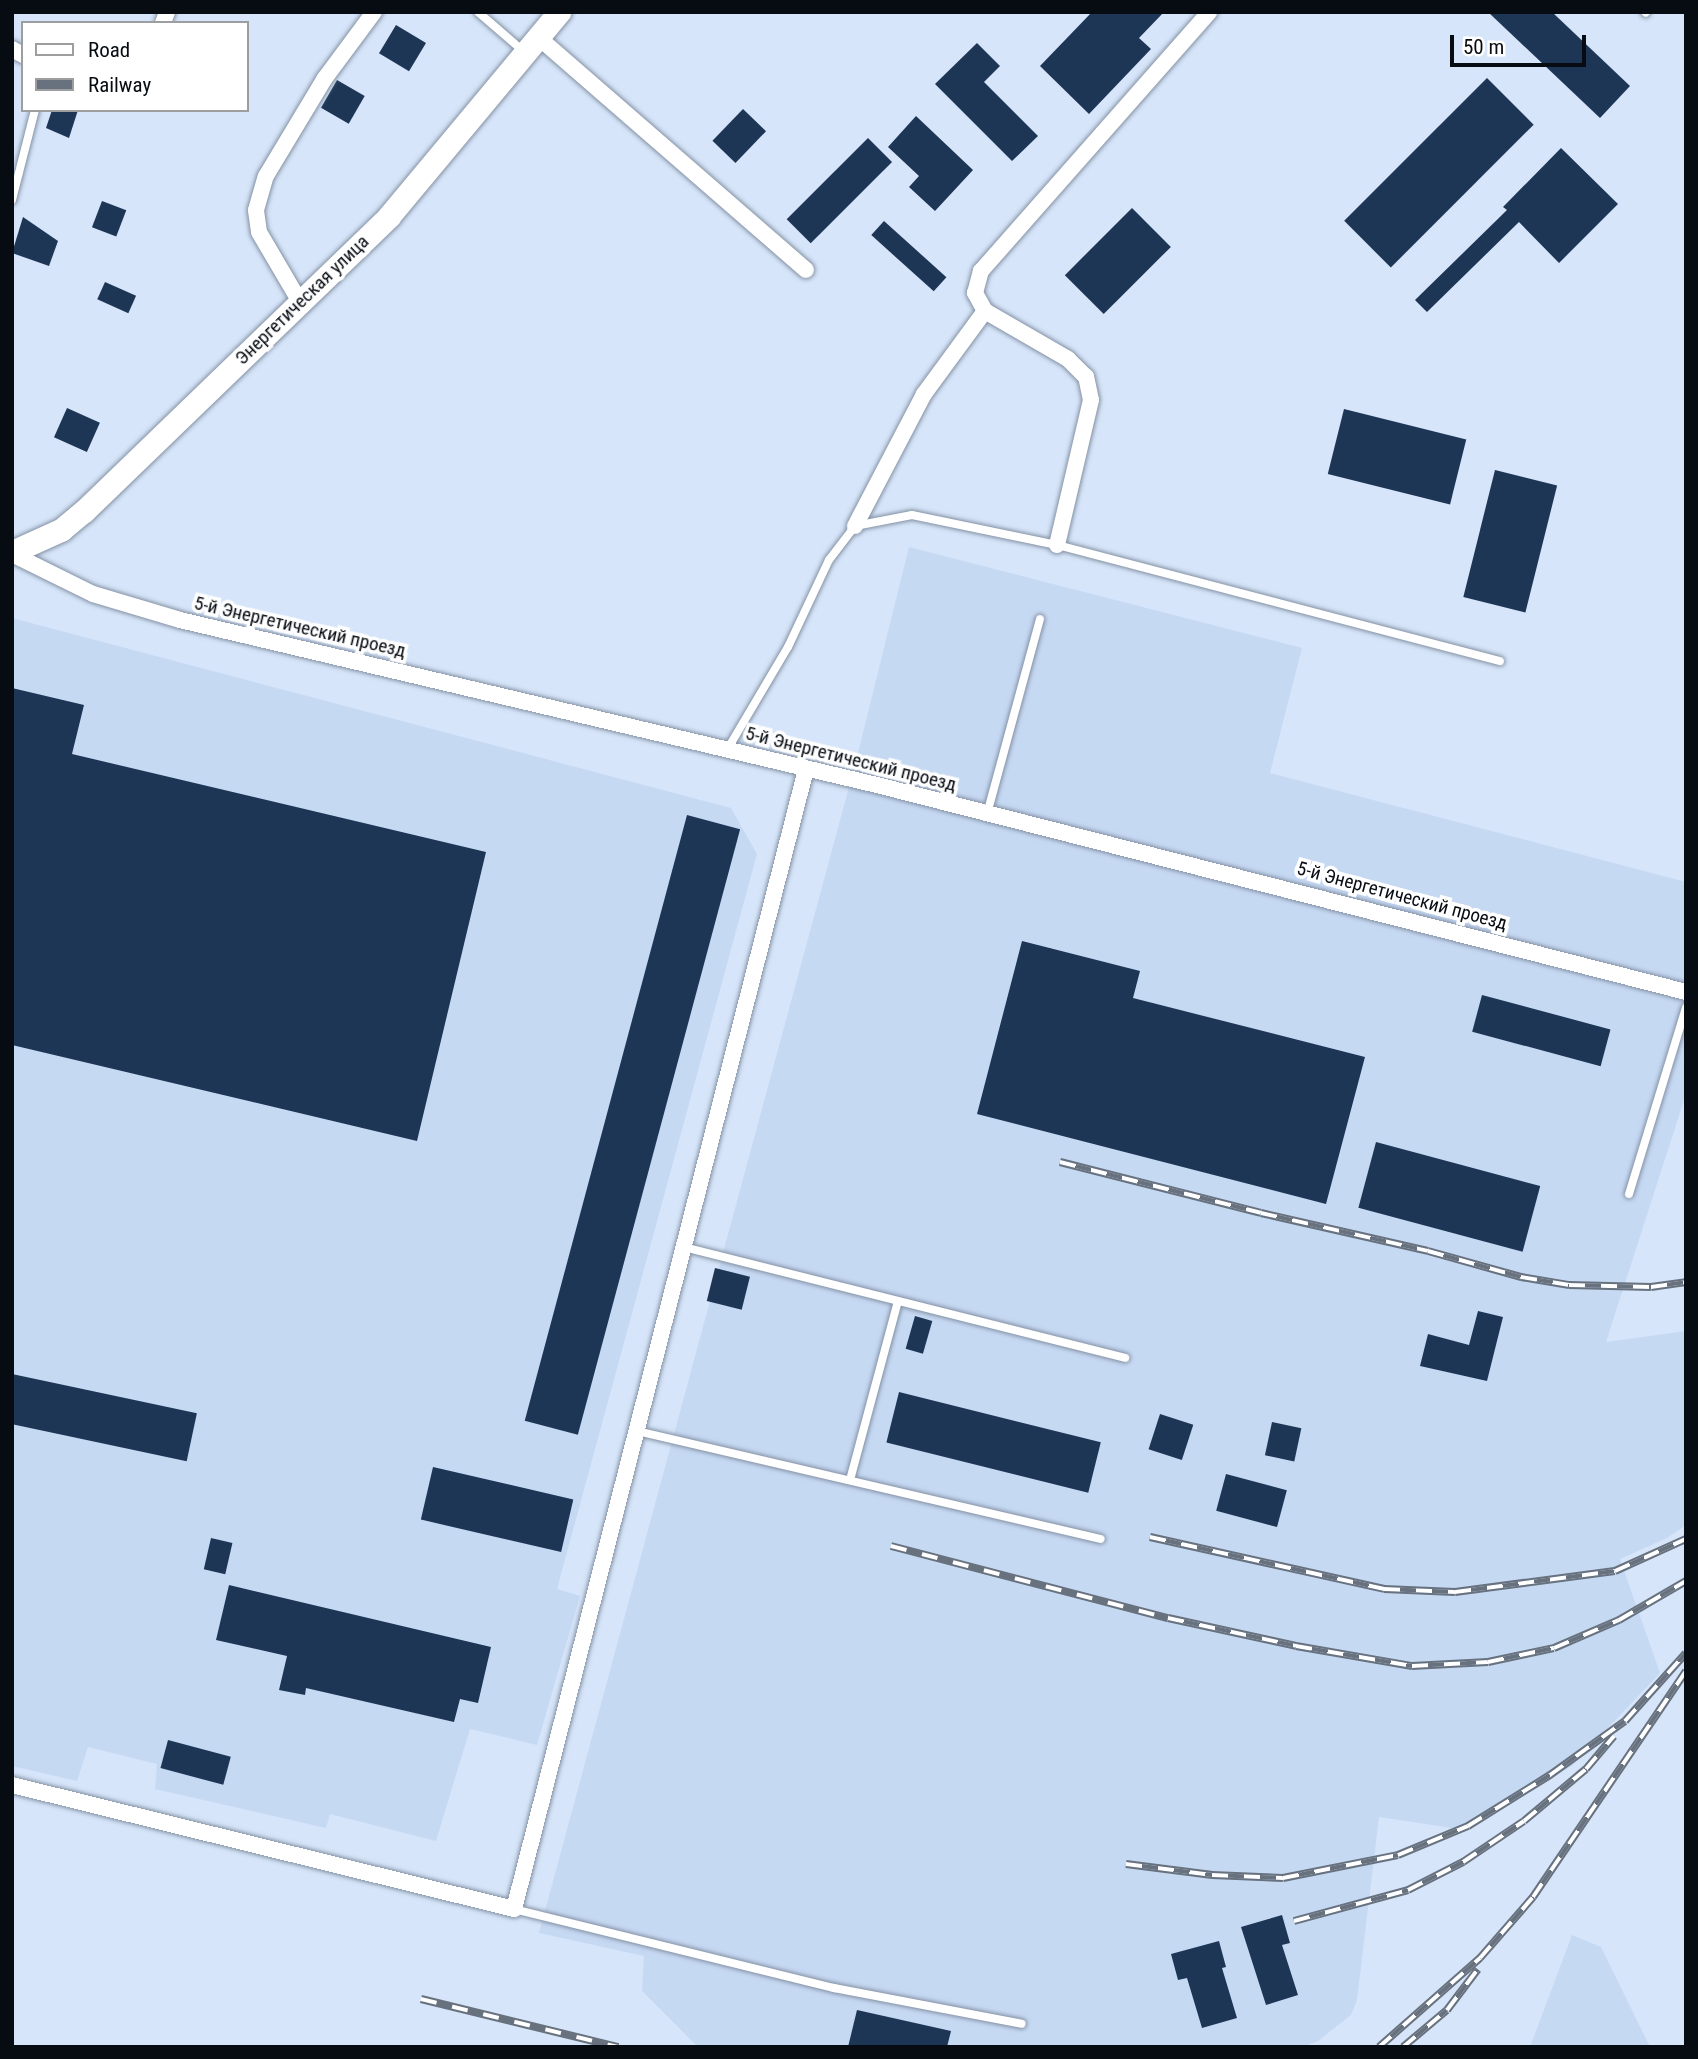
<!DOCTYPE html>
<meta charset="utf-8">
<style>
body{margin:0}
#map{position:relative;width:1698px;height:2059px;overflow:hidden;background:#d6e5f9;font-family:"Roboto Condensed",sans-serif}
div>[style]{position:absolute}
[style*='--x']{left:calc(var(--x)*1px);top:calc(var(--y)*1px);width:calc(var(--w)*1px);rotate:calc(var(--a)*1deg)}
.built>*{inset:0;background:#c6d9f3}
.building>*{inset:0;background:#1e3656;transform-origin:0 0}
.roads{filter:drop-shadow(0 0 2px #8491a4) drop-shadow(0 0 2px #8491a4)}
.service>*{height:8px;margin:-4px;padding:0 4px;transform-origin:4px;border-radius:4px;background:#fff}
.minor>*{height:16px;margin:-8px;padding:0 8px;transform-origin:8px;border-radius:8px;background:#fff}
.secondary>*{height:23px;margin:-11.5px;padding:0 11.5px;transform-origin:11.5px;border-radius:11.5px;background:#fff}
.rail>*{height:8px;margin-top:-4px;transform-origin:0;background:repeating-linear-gradient(90deg,#fff 0 16px,#68717e 0 32px);box-sizing:border-box;border-block:2px solid #68717e}
span{translate:-50% -50%;white-space:nowrap;text-align:center;line-height:1.15;-webkit-text-stroke:7px #fff;paint-order:stroke}
.street-label{font-size:19px;color:#070c12}
.frame{position:absolute;inset:0;border:14px solid #070c12;pointer-events:none}
.legend{position:absolute;left:21px;top:21px;width:228px;height:91px;box-sizing:border-box;background:#fff;border:2px solid #9c9ea0;margin:0;padding:9px 12px;list-style:none;font-size:21px;color:#070c12}
.legend li{display:flex;align-items:center;gap:14px;height:35px}
.legend b{width:35px;border:2px solid #9c9ea0}
.scale{position:absolute;left:1450px;top:35px;width:136px;height:32px;box-sizing:border-box;border:4px solid #070c12;border-top:0;padding-left:9px;font-size:21px;line-height:24px;white-space:nowrap;color:#070c12;-webkit-text-stroke:5px #fff;paint-order:stroke}
</style>
<div id="map">
<div class="built">
<div style="clip-path:polygon(909px 547px,1302px 648px,1270px 773px,1686px 882px,1686px 1094px,1606px 1342px,1686px 1331px,1686px 1525px,1667px 1538px,1620px 1559px,1660px 1673px,1573px 1765px,1465px 1830px,1379px 1817px,1357px 2000px,1351px 2015px,1318px 2041px,1302px 2047px,698px 2047px,642px 1991px,644px 1956px,539px 1933px,855px 765px)"></div>
<div style="clip-path:polygon(12px 618px,731px 808px,757px 854px,557px 1589px,580px 1596px,537px 1745px,470px 1729px,436px 1841px,330px 1814px,326px 1828px,155px 1789px,157px 1764px,88px 1747px,77px 1781px,12px 1766px)"></div>
<div style="clip-path:polygon(1572px 1935px,1601px 1947px,1650px 2047px,1530px 2047px)"></div>
</div>
<div class="building">
<div style="clip-path:polygon(1092px 12px,1164px 12px,1139px 38px,1151px 49px,1089px 114px,1040px 66px)"></div>
<div style="clip-path:polygon(1488px 12px,1552px 12px,1630px 86px,1600px 118px)"></div>
<div style="left:396px;top:25px;width:35px;height:33px;rotate:31deg"></div>
<div style="clip-path:polygon(977px 43px,1000px 66px,984px 82px,1038px 136px,1012px 161px,935px 84px)"></div>
<div style="left:1487px;top:78px;width:66px;height:202px;rotate:45deg"></div>
<div style="left:337px;top:80px;width:32px;height:32px;rotate:30deg"></div>
<div style="left:743px;top:109px;width:32px;height:44px;rotate:44deg"></div>
<div style="clip-path:polygon(52px 110px,78px 110px,69px 138px,46px 128px)"></div>
<div style="clip-path:polygon(916px 116px,973px 170px,935px 211px,909px 187px,919px 176px,888px 147px)"></div>
<div style="left:868px;top:138px;width:34px;height:115px;rotate:45deg"></div>
<div style="clip-path:polygon(1561px 148px,1618px 204px,1559px 263px,1519px 222px,1427px 312px,1415px 300px,1507px 210px,1503px 207px)"></div>
<div style="left:102px;top:201px;width:26px;height:28px;rotate:21deg"></div>
<div style="left:1132px;top:208px;width:55px;height:95px;rotate:45deg"></div>
<div style="clip-path:polygon(23px 217px,58px 241px,49px 266px,12px 253px)"></div>
<div style="left:884px;top:221px;width:84px;height:19px;rotate:42deg"></div>
<div style="left:105px;top:282px;width:34px;height:19px;rotate:24deg"></div>
<div style="left:67px;top:408px;width:36px;height:32px;rotate:24deg"></div>
<div style="left:1344px;top:409px;width:126px;height:67px;rotate:14deg"></div>
<div style="left:1495px;top:470px;width:64px;height:131px;rotate:14deg"></div>
<div style="clip-path:polygon(12px 688px,84px 705px,72px 754px,486px 852px,417px 1141px,12px 1045px)"></div>
<div style="left:687px;top:815px;width:55px;height:627px;rotate:15deg"></div>
<div style="clip-path:polygon(1022px 941px,1140px 971px,1133px 998px,1365px 1057px,1326px 1204px,977px 1114px)"></div>
<div style="left:1482px;top:995px;width:133px;height:38px;rotate:15deg"></div>
<div style="left:1376px;top:1142px;width:170px;height:68px;rotate:15deg"></div>
<div style="left:715px;top:1268px;width:36px;height:34px;rotate:14deg"></div>
<div style="clip-path:polygon(1478px 1311px,1503px 1317px,1487px 1381px,1420px 1366px,1428px 1334px,1469px 1345px)"></div>
<div style="left:915px;top:1316px;width:18px;height:34px;rotate:16deg"></div>
<div style="left:12px;top:1374px;width:189px;height:49px;rotate:12deg"></div>
<div style="left:899px;top:1392px;width:208px;height:52px;rotate:14deg"></div>
<div style="left:1160px;top:1414px;width:35px;height:37px;rotate:18deg"></div>
<div style="left:1272px;top:1422px;width:30px;height:34px;rotate:12deg"></div>
<div style="left:433px;top:1467px;width:144px;height:54px;rotate:13deg"></div>
<div style="left:1226px;top:1474px;width:63px;height:38px;rotate:15deg"></div>
<div style="left:211px;top:1538px;width:22px;height:32px;rotate:13deg"></div>
<div style="clip-path:polygon(229px 1585px,491px 1647px,478px 1703px,460px 1699px,454px 1722px,306px 1688px,305px 1695px,279px 1690px,287px 1656px,216px 1640px)"></div>
<div style="left:168px;top:1740px;width:65px;height:29px;rotate:15deg"></div>
<div style="clip-path:polygon(1282px 1915px,1290px 1943px,1282px 1945px,1298px 1995px,1266px 2005px,1241px 1927px)"></div>
<div style="clip-path:polygon(1219px 1941px,1226px 1967px,1222px 1968px,1237px 2018px,1202px 2028px,1187px 1978px,1178px 1980px,1171px 1954px)"></div>
<div style="clip-path:polygon(857px 2010px,951px 2031px,947px 2047px,848px 2047px)"></div>
</div>
<div class="roads">
<div class="service">
<div style="--x:478;--y:12;--w:58;--a:40.8"></div>
<div style="--x:1645;--y:12;--w:1;--a:45"></div>
<div style="--x:12;--y:200;--w:93;--a:-75.7"></div>
<div style="--x:727;--y:750;--w:120;--a:-59.4"></div>
<div style="--x:788;--y:647;--w:96;--a:-64.8"></div>
<div style="--x:829;--y:560;--w:43;--a:-52.6"></div>
<div style="--x:855;--y:526;--w:58;--a:-10.9"></div>
<div style="--x:912;--y:515;--w:148;--a:11.7"></div>
<div style="--x:1057;--y:545;--w:458;--a:14.7"></div>
<div style="--x:987;--y:814;--w:202;--a:-74.8"></div>
<div style="--x:1629;--y:1194;--w:195;--a:-73"></div>
<div style="--x:684;--y:1247;--w:455;--a:14.1"></div>
<div style="--x:637;--y:1431;--w:476;--a:13.1"></div>
<div style="--x:850;--y:1480;--w:185;--a:-75"></div>
<div style="--x:514;--y:1909;--w:330;--a:13.9"></div>
<div style="--x:834;--y:1988;--w:191;--a:10.8"></div>
</div>
<div class="minor">
<div style="--x:163;--y:23;--w:12;--a:-70"></div>
<div style="--x:538;--y:37;--w:355;--a:41"></div>
<div style="--x:12;--y:49;--w:13;--a:29"></div>
<div style="--x:300;--y:302;--w:81;--a:-120.4"></div>
<div style="--x:259;--y:232;--w:22;--a:-98"></div>
<div style="--x:256;--y:210;--w:35;--a:-74"></div>
<div style="--x:266;--y:176;--w:114;--a:-59"></div>
<div style="--x:325;--y:78;--w:82;--a:-53.4"></div>
<div style="--x:855;--y:526;--w:149;--a:-62.4"></div>
<div style="--x:924;--y:394;--w:103;--a:-53.7"></div>
<div style="--x:1057;--y:545;--w:149;--a:-76.8"></div>
<div style="--x:1091;--y:400;--w:24;--a:-102"></div>
<div style="--x:1086;--y:377;--w:25;--a:-135"></div>
<div style="--x:1068;--y:359;--w:96;--a:-150"></div>
<div style="--x:985;--y:311;--w:21;--a:-119"></div>
<div style="--x:975;--y:293;--w:23;--a:-75"></div>
<div style="--x:981;--y:271;--w:345;--a:-48.6"></div>
<div style="--x:12;--y:554;--w:90;--a:26.3"></div>
<div style="--x:93;--y:594;--w:91;--a:16.6"></div>
<div style="--x:180;--y:620;--w:716;--a:13.32"></div>
<div style="--x:877;--y:785;--w:835;--a:14.35"></div>
<div style="--x:12;--y:1785;--w:517;--a:13.87"></div>
<div style="--x:514;--y:1909;--w:1177;--a:-75.63"></div>
</div>
<div class="secondary">
<div style="--x:12;--y:552;--w:54;--a:-24.2"></div>
<div style="--x:61;--y:530;--w:30;--a:-40"></div>
<div style="--x:84;--y:511;--w:424;--a:-44"></div>
<div style="--x:389;--y:216;--w:266;--a:-50.2"></div>
</div>
</div>
<div class="rail">
<div style="--x:1060;--y:1162;--w:207;--a:14.2"></div>
<div style="--x:1261;--y:1213;--w:171;--a:12.8"></div>
<div style="--x:1428;--y:1251;--w:97;--a:15.6"></div>
<div style="--x:1521;--y:1277;--w:49;--a:9.5"></div>
<div style="--x:1569;--y:1285;--w:82;--a:1.4"></div>
<div style="--x:1651;--y:1287;--w:35;--a:-8"></div>
<div style="--x:1150;--y:1537;--w:240;--a:12.5"></div>
<div style="--x:1384;--y:1589;--w:71;--a:2.4"></div>
<div style="--x:1455;--y:1592;--w:161;--a:-7.5"></div>
<div style="--x:1615;--y:1571;--w:78;--a:-24.3"></div>
<div style="--x:891;--y:1546;--w:286;--a:14.6"></div>
<div style="--x:1168;--y:1618;--w:131;--a:12.3"></div>
<div style="--x:1296;--y:1646;--w:118;--a:9.8"></div>
<div style="--x:1412;--y:1666;--w:76;--a:-3"></div>
<div style="--x:1488;--y:1662;--w:67;--a:-12"></div>
<div style="--x:1554;--y:1648;--w:71;--a:-23.3"></div>
<div style="--x:1619;--y:1620;--w:78;--a:-30.2"></div>
<div style="--x:1126;--y:1864;--w:87;--a:7.3"></div>
<div style="--x:1212;--y:1875;--w:71;--a:2.4"></div>
<div style="--x:1283;--y:1878;--w:117;--a:-11.3"></div>
<div style="--x:1398;--y:1855;--w:76;--a:-22.5"></div>
<div style="--x:1468;--y:1826;--w:97;--a:-31.9"></div>
<div style="--x:1550;--y:1775;--w:92;--a:-35.8"></div>
<div style="--x:1625;--y:1721;--w:91;--a:-48.1"></div>
<div style="--x:1294;--y:1921;--w:118;--a:-15.2"></div>
<div style="--x:1408;--y:1890;--w:62;--a:-27"></div>
<div style="--x:1463;--y:1862;--w:73;--a:-33.9"></div>
<div style="--x:1524;--y:1821;--w:81;--a:-40"></div>
<div style="--x:1586;--y:1769;--w:43;--a:-49.7"></div>
<div style="--x:421;--y:1999;--w:203;--a:13.7"></div>
<div style="--x:1379;--y:2047;--w:135;--a:-41.4"></div>
<div style="--x:1480;--y:1958;--w:81;--a:-49"></div>
<div style="--x:1533;--y:1897;--w:273;--a:-55.9"></div>
<div style="--x:1403;--y:2047;--w:57;--a:-40.1"></div>
<div style="--x:1447;--y:2010;--w:51;--a:-52.9"></div>
</div>
<div class="street-label">
<span style="left:302px;top:300px;rotate:-44deg">Энергетическая улица</span>
<span style="left:300px;top:627px;rotate:13deg">5-й Энергетический проезд</span>
<span style="left:851px;top:759px;rotate:14deg">5-й Энергетический проезд</span>
<span style="left:1402px;top:896px;rotate:15deg">5-й Энергетический проезд</span>
</div>
<div class="frame"></div>
<ul class="legend">
<li><b style="height:9px;background:#fff"></b>Road</li>
<li><b style="height:9px;background:#68717e"></b>Railway</li>
</ul>
<div class="scale">50 m</div>
</div>
